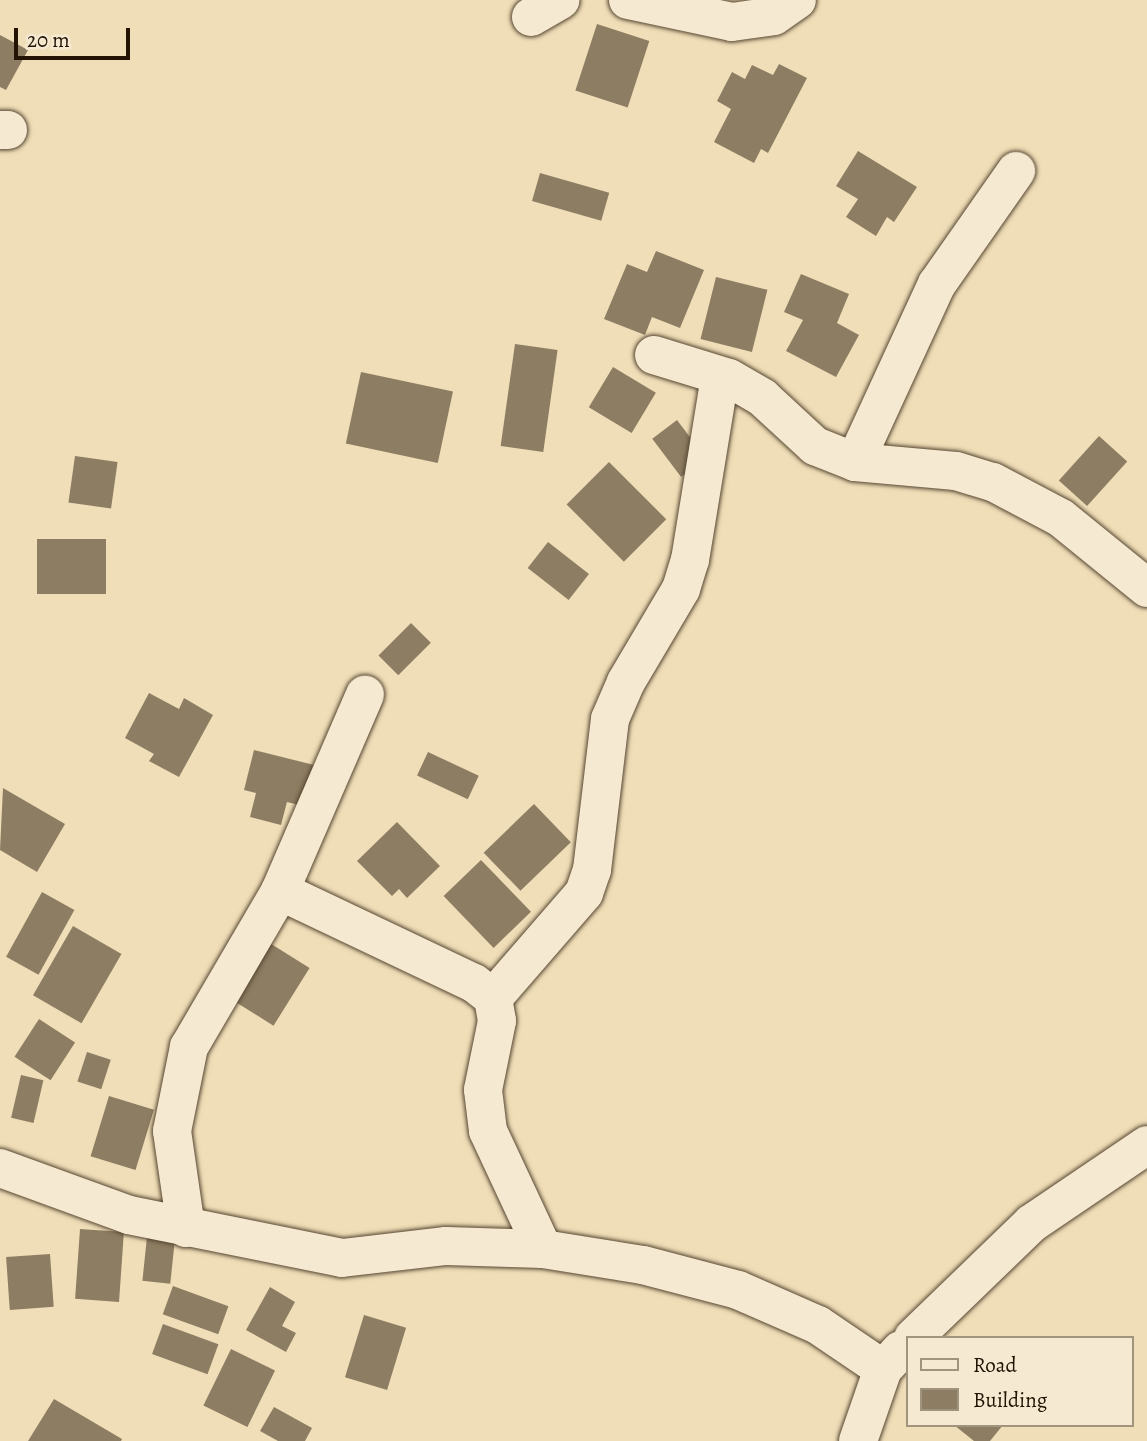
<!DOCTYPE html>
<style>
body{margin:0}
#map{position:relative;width:1147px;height:1441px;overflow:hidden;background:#f0deb8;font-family:Alegreya,serif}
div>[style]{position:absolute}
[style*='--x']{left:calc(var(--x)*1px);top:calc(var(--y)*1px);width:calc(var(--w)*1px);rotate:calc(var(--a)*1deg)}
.building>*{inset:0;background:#8d7d62;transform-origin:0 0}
.roads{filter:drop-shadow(0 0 2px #564631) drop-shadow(0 0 2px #564631)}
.street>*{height:38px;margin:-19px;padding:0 19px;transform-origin:19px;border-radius:19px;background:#f5ead1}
span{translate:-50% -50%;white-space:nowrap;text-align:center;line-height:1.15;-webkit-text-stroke:7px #f5ead1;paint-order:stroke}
.legend{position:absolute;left:906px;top:1336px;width:228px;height:91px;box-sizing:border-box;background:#f5ead1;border:2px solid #a1947f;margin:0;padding:9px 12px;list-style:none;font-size:21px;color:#221304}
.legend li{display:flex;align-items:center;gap:14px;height:35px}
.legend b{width:35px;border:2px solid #a1947f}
.scale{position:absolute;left:14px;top:28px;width:116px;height:32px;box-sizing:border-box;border:4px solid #221304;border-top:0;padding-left:9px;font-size:21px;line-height:24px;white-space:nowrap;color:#221304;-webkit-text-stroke:5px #f5ead1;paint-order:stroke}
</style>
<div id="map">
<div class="building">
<div style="left:597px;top:24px;width:55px;height:70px;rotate:18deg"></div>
<div style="clip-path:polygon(0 35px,28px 50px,6px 90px,0 87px)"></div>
<div style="clip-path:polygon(779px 64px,807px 78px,768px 153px,761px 149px,754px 163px,714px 142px,731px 109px,717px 101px,732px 72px,745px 79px,752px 65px,773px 75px)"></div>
<div style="clip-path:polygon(858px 151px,917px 187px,894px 222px,887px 217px,876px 236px,846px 217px,858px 199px,836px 186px)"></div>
<div style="left:540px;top:173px;width:72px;height:29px;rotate:16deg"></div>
<div style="clip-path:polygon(656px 251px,704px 270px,680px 328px,652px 317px,645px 335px,604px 319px,627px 264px,647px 272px)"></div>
<div style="clip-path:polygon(801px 274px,849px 294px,837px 323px,859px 335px,836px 377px,786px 351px,803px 320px,784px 312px)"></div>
<div style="left:716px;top:277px;width:53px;height:64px;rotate:14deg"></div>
<div style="left:515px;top:344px;width:43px;height:103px;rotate:8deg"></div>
<div style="left:613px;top:367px;width:50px;height:47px;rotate:31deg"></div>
<div style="left:361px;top:372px;width:94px;height:73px;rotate:12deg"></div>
<div style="left:677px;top:420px;width:48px;height:31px;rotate:53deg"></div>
<div style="left:1099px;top:436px;width:38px;height:60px;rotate:42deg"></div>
<div style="left:75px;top:456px;width:43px;height:47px;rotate:8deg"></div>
<div style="left:609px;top:462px;width:81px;height:60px;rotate:45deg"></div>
<div style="left:37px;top:539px;width:69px;height:55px"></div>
<div style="left:548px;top:542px;width:52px;height:33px;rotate:38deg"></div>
<div style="left:411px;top:623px;width:28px;height:46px;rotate:45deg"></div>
<div style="clip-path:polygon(149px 693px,179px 709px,184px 698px,213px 715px,179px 777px,149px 761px,154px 754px,125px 738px)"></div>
<div style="clip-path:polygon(254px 750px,318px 766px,308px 807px,287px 802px,281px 825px,250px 817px,256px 793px,244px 790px)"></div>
<div style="left:428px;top:752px;width:56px;height:26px;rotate:25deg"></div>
<div style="clip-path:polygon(3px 788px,65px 824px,37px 872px,0 850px)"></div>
<div style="left:534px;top:804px;width:53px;height:70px;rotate:46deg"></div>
<div style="clip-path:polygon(397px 822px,440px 866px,407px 898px,399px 889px,392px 896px,357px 861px)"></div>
<div style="left:481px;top:860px;width:72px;height:52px;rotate:46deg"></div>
<div style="left:42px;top:892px;width:37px;height:74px;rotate:29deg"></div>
<div style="left:73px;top:926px;width:56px;height:80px;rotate:30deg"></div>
<div style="left:268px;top:942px;width:49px;height:68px;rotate:32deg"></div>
<div style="left:39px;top:1019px;width:43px;height:45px;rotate:33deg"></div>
<div style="left:87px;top:1052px;width:25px;height:31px;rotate:18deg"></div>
<div style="left:21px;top:1075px;width:23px;height:44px;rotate:13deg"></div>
<div style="left:109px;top:1096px;width:47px;height:63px;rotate:17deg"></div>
<div style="left:80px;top:1229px;width:44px;height:70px;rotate:4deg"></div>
<div style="left:147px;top:1237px;width:28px;height:44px;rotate:6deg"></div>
<div style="left:50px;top:1254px;width:53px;height:44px;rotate:86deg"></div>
<div style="left:173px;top:1286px;width:59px;height:30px;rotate:20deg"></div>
<div style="clip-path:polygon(270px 1287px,295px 1302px,282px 1326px,296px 1333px,286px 1352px,246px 1330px)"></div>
<div style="left:364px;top:1315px;width:44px;height:65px;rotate:17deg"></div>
<div style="left:163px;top:1324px;width:59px;height:32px;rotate:20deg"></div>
<div style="left:231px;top:1349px;width:49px;height:63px;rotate:26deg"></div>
<div style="clip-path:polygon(54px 1399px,122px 1439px,121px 1441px,28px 1441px)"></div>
<div style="clip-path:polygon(274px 1407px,312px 1428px,305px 1441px,278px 1441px,260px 1431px)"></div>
<div style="clip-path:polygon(954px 1425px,1003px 1425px,990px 1441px,974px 1441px)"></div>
</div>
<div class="roads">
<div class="street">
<div style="--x:628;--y:0;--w:106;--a:11.9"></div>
<div style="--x:732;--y:22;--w:42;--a:-8.1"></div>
<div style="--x:774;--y:16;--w:28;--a:-35"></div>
<div style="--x:531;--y:17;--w:34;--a:-30"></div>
<div style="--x:0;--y:130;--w:8;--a:0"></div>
<div style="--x:654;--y:355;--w:78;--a:17"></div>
<div style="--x:729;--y:378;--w:39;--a:30"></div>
<div style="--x:763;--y:398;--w:71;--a:42.7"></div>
<div style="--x:815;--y:446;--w:43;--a:21.8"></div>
<div style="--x:855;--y:462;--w:101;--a:5.1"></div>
<div style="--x:956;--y:471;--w:39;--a:17"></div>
<div style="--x:993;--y:482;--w:77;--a:27.9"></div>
<div style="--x:1061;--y:518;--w:111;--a:39.1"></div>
<div style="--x:855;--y:462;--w:196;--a:-65.3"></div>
<div style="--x:937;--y:284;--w:138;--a:-55"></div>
<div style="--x:280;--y:891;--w:215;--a:25.4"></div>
<div style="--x:474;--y:983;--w:24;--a:38"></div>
<div style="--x:493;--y:998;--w:23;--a:80"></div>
<div style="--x:497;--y:1021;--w:70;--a:101.5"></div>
<div style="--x:483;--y:1090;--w:41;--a:83"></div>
<div style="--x:488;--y:1131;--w:130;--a:65"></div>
<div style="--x:493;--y:998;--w:139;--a:-49.1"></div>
<div style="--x:584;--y:893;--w:24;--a:-71"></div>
<div style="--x:592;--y:870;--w:152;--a:-83.2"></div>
<div style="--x:610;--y:719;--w:40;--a:-66.6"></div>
<div style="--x:626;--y:682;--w:108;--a:-59.4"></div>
<div style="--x:681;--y:589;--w:30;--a:-73"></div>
<div style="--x:690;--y:560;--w:186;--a:-80.7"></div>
<div style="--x:0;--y:1168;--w:137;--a:20"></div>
<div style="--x:129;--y:1215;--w:217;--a:11.4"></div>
<div style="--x:342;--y:1258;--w:105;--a:-6.6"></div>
<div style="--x:446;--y:1246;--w:97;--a:1.8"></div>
<div style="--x:543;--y:1249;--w:101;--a:9.1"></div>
<div style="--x:643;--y:1265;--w:98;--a:14.7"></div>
<div style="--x:738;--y:1290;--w:87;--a:23.6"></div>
<div style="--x:818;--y:1325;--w:78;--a:34.1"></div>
<div style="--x:186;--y:1228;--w:98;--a:-98.2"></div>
<div style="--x:172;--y:1131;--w:86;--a:-78.6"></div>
<div style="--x:189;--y:1047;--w:181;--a:-59.7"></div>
<div style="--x:280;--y:891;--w:214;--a:-66.6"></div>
<div style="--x:913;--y:1338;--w:165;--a:-44"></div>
<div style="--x:1032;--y:1223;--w:139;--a:-34.1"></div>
<div style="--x:858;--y:1441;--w:76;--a:-70.9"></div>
<div style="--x:883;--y:1369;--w:26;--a:-47"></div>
</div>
</div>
<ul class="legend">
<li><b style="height:9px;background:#f5ead1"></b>Road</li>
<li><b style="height:19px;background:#8d7d62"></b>Building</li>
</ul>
<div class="scale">20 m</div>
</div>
